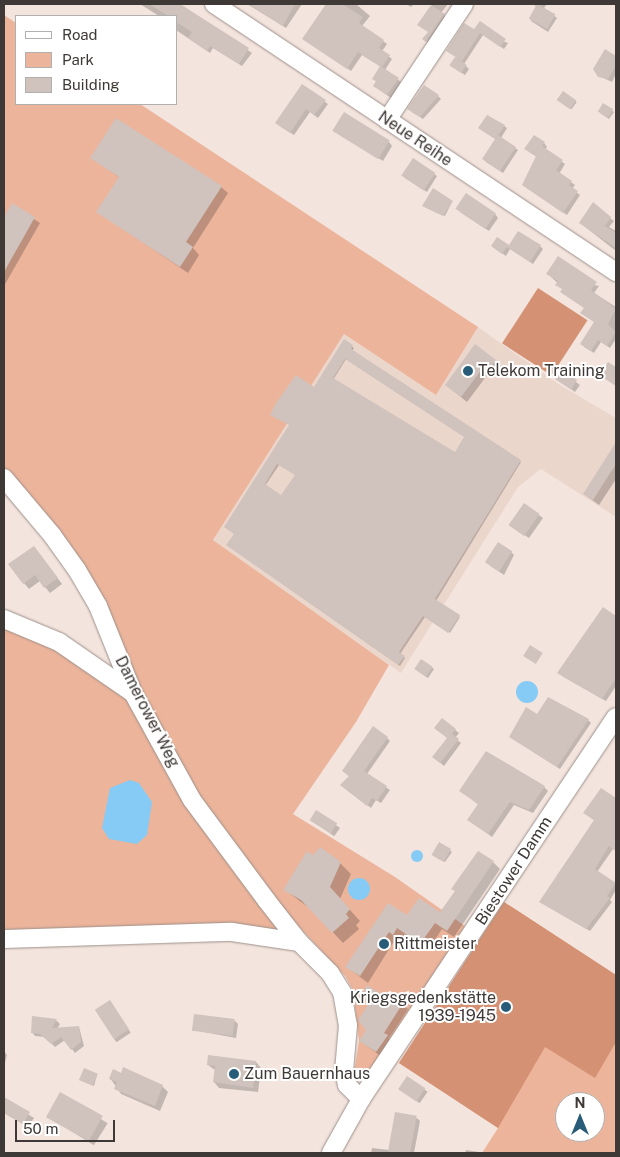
<!DOCTYPE html>
<meta charset="utf-8">
<style>
body{margin:0}
#map{position:relative;width:620px;height:1157px;overflow:hidden;background:#f3e4de;font-family:"Public Sans",sans-serif}
div>[style]{position:absolute}
[style*='--x']{left:calc(var(--x)*1px);top:calc(var(--y)*1px);width:calc(var(--w)*1px);rotate:calc(var(--a)*1deg)}
.built>*{inset:0;background:#ebd6cc}
.green>*{inset:0;background:#ecb49b}
.forest>*{inset:0;background:#d49173;transform-origin:0 0}
.water>*{inset:0;background:#85cbf5}
.round{border-radius:50%}
.shadow>*{inset:0;background:#0003;transform-origin:0 0}
.building>*{inset:0;background:#d0c2bc;transform-origin:0 0}
.roads{filter:drop-shadow(0 0 1px #9d908a) drop-shadow(0 0 1px #9d908a)}
.minor>*{height:18px;margin:-9px;padding:0 9px;transform-origin:9px;border-radius:9px;background:#fff}
.dots>*{width:14px;height:14px;translate:-50% -50%;box-sizing:border-box;border:2px solid #fff;border-radius:50%}
span{translate:-50% -50%;white-space:nowrap;text-align:center;line-height:1.15;-webkit-text-stroke:4px #fff;paint-order:stroke}
.street-label{font-size:16px;color:#3e3836}
.poi-label{font-size:16px;color:#3e3836}
.left{translate:0 -50%;text-align:left}
.right{translate:-100% -50%;text-align:right}
.frame{position:absolute;inset:0;border:5px solid #3e3836;pointer-events:none}
.legend{position:absolute;left:15px;top:15px;width:162px;height:90px;box-sizing:border-box;background:#fff;border:1px solid #b2afaf;margin:0;padding:6px 9px;list-style:none;font-size:15px;color:#3e3836}
.legend li{display:flex;align-items:center;gap:10px;height:25px}
.legend b{width:25px;border:1px solid #b2afaf}
.north{position:absolute;left:555px;top:1092px;width:50px;height:50px;box-sizing:border-box;background:#fff;border:1px solid #b2afaf;border-radius:50%;rotate:0deg;font-size:14px;font-weight:700;line-height:20px;text-align:center;color:#3e3836}
.north::after{content:'';display:block;margin:auto;width:18px;height:22px;background:#285c78;clip-path:polygon(50% 0,100% 100%,50% 72%,0 100%)}
.scale{position:absolute;left:15px;top:1120px;width:100px;height:22px;box-sizing:border-box;border:2px solid #3e3836;border-top:0;padding-left:6px;font-size:15px;line-height:18px;white-space:nowrap;color:#3e3836;-webkit-text-stroke:4px #fff;paint-order:stroke}
</style>
<div id="map">
<div class="built">
<div style="clip-path:polygon(478px 327px,560px 385px,616px 418px,616px 517px,541px 469px,518px 487px,401px 673px,213px 540px,344px 334px,436px 395px)"></div>
</div>
<div class="green">
<div style="clip-path:polygon(4px 15px,16px 23px,16px 104px,140px 104px,478px 327px,436px 395px,344px 334px,213px 540px,389px 665px,356px 722px,293px 814px,395px 877px,465px 926px,365px 1077px,354px 1073px,359px 1041px,353px 990px,345px 976px,288px 915px,197px 797px,138px 683px,92px 579px,58px 531px,4px 467px)"></div>
<div style="clip-path:polygon(4px 624px,55px 645px,126px 697px,238px 877px,283px 932px,4px 931px)"></div>
<div style="clip-path:polygon(evenodd,504px 902px,616px 975px,616px 1153px,482px 1153px,498px 1128px,399px 1063px,504px 902px,565px 1102px,595px 1102px,595px 1132px,565px 1132px,565px 1102px)"></div>
</div>
<div class="forest">
<div style="left:538px;top:288px;width:59px;height:66px;rotate:33deg"></div>
<div style="clip-path:polygon(504px 902px,616px 975px,616px 1042px,595px 1078px,545px 1047px,498px 1128px,399px 1063px)"></div>
</div>
<div class="water">
<div class="round" style="left:516px;top:681px;width:22px;height:22px"></div>
<div style="clip-path:polygon(130px 780px,139px 783px,152px 802px,147px 835px,137px 844px,109px 839px,102px 828px,110px 788px)"></div>
<div class="round" style="left:411px;top:850px;width:12px;height:12px"></div>
<div class="round" style="left:348px;top:878px;width:22px;height:22px"></div>
</div>
<div class="shadow">
<div style="clip-path:polygon(140px 4px,180px 4px,252px 53px,242px 66px,213px 48px,210px 53px,176px 30px,176px 16px,159px 16px)"></div>
<div style="clip-path:polygon(247px 4px,302px 4px,286px 28px)"></div>
<div style="clip-path:polygon(327px 4px,356px 4px,370px 16px,362px 26px,387px 44px,382px 51px,392px 59px,385px 70px,401px 82px,391px 98px,374px 86px,377px 82px,373px 79px,381px 67px,362px 55px,351px 71px,304px 39px)"></div>
<div style="clip-path:polygon(406px 4px,414px 4px,411px 7px)"></div>
<div style="clip-path:polygon(433px 4px,448px 4px,441px 13px,447px 17px,429px 44px,424px 39px,429px 32px,419px 25px)"></div>
<div style="clip-path:polygon(532px 4px,547px 4px,544px 8px,557px 18px,548px 32px,531px 21px,536px 6px)"></div>
<div style="clip-path:polygon(475px 31px,508px 43px,504px 49px,483px 35px,464px 64px,469px 69px,465px 75px,451px 66px)"></div>
<div style="clip-path:polygon(606px 51px,616px 58px,616px 74px,612px 82px,599px 76px)"></div>
<div style="clip-path:polygon(302px 86px,328px 104px,318px 118px,310px 112px,294px 135px,280px 126px)"></div>
<div style="left:563px;top:92px;width:17px;height:9px;rotate:36deg"></div>
<div style="clip-path:polygon(438px 96px,441px 99px,423px 119px,412px 112px)"></div>
<div style="clip-path:polygon(603px 105px,614px 112px,609px 119px,600px 113px)"></div>
<div style="clip-path:polygon(504px 126px,507px 128px,501px 138px,518px 150px,503px 173px,486px 162px,496px 139px,483px 131px)"></div>
<div style="clip-path:polygon(337px 133px,389px 142px,392px 146px,383px 161px)"></div>
<div style="clip-path:polygon(544px 143px,547px 147px,545px 150px,565px 164px,559px 174px,575px 185px,572px 189px,580px 195px,567px 215px,527px 188px,537px 157px,529px 152px)"></div>
<div style="clip-path:polygon(92px 158px,221px 187px,228px 193px,193px 248px,199px 255px,188px 273px,98px 212px,120px 178px)"></div>
<div style="clip-path:polygon(434px 174px,437px 176px,427px 192px,405px 178px)"></div>
<div style="clip-path:polygon(452px 202px,445px 216px,425px 207px)"></div>
<div style="clip-path:polygon(12px 205px,40px 223px,4px 286px,4px 220px)"></div>
<div style="clip-path:polygon(460px 212px,495px 214px,498px 218px,489px 231px)"></div>
<div style="clip-path:polygon(610px 218px,614px 221px,609px 227px,616px 231px,616px 251px,584px 226px)"></div>
<div style="clip-path:polygon(509px 246px,540px 246px,543px 249px,533px 264px,510px 249px,506px 256px,496px 249px)"></div>
<div style="clip-path:polygon(551px 277px,599px 286px,594px 293px,616px 307px,616px 339px,610px 348px,601px 342px,594px 353px,584px 347px,595px 323px,585px 308px)"></div>
<div style="clip-path:polygon(evenodd,344px 341px,354px 348px,352px 351px,521px 462px,436px 601px,460px 617px,450px 633px,425px 617px,400px 654px,405px 658px,400px 666px,229px 546px,314px 389px,344px 341px,346px 359px,465px 437px,455px 454px,333px 380px,346px 359px,344px 341px,279px 465px,296px 475px,282px 497px,265px 486px,279px 465px)"></div>
<div style="clip-path:polygon(495px 361px,501px 366px,492px 377px,488px 374px,467px 402px,446px 385px)"></div>
<div style="clip-path:polygon(561px 371px,580px 385px,575px 392px,560px 382px)"></div>
<div style="clip-path:polygon(616px 444px,616px 479px,599px 505px,584px 494px)"></div>
<div style="clip-path:polygon(539px 515px,543px 518px,529px 538px,514px 528px)"></div>
<div style="clip-path:polygon(34px 547px,62px 584px,50px 593px,40px 581px,29px 589px,24px 583px)"></div>
<div style="clip-path:polygon(511px 552px,514px 555px,504px 575px,489px 565px)"></div>
<div style="clip-path:polygon(603px 608px,616px 618px,616px 686px,606px 701px,562px 676px)"></div>
<div style="clip-path:polygon(421px 660px,434px 669px,428px 678px,417px 670px)"></div>
<div style="clip-path:polygon(442px 720px,459px 733px,455px 738px,461px 743px,444px 766px,437px 760px,448px 738px)"></div>
<div style="clip-path:polygon(588px 720px,591px 723px,560px 769px,510px 737px)"></div>
<div style="clip-path:polygon(387px 738px,390px 741px,367px 774px,390px 790px,381px 803px,376px 800px,371px 808px,345px 788px,350px 777px,343px 771px)"></div>
<div style="clip-path:polygon(544px 787px,548px 791px,533px 813px,514px 805px,492px 837px,469px 820px,479px 805px,461px 791px)"></div>
<div style="clip-path:polygon(601px 790px,616px 800px,616px 851px,613px 849px,597px 872px,615px 884px,616px 890px,610px 900px,612px 902px,590px 931px,541px 902px,595px 821px,585px 813px)"></div>
<div style="left:317px;top:812px;width:28px;height:10px;rotate:35deg"></div>
<div style="clip-path:polygon(440px 844px,452px 852px,445px 862px,434px 856px)"></div>
<div style="clip-path:polygon(314px 857px,340px 863px,351px 874px,340px 899px,360px 921px,356px 925px,359px 929px,343px 943px,312px 910px,285px 890px)"></div>
<div style="clip-path:polygon(493px 862px,500px 869px,454px 937px,442px 929px,428px 950px,405px 934px,401px 941px,396px 938px,368px 983px,347px 967px,408px 916px,440px 914px)"></div>
<div style="clip-path:polygon(363px 994px,389px 1001px,392px 997px,408px 1009px,389px 1038px,392px 1042px,382px 1057px,360px 1041px,368px 1029px,372px 1001px)"></div>
<div style="left:110px;top:1001px;width:38px;height:17px;rotate:57deg"></div>
<div style="clip-path:polygon(34px 1017px,57px 1021px,60px 1024px,57px 1029px,79px 1027px,84px 1046px,75px 1053px,65px 1040px,55px 1047px,45px 1037px,35px 1036px,32px 1032px)"></div>
<div style="clip-path:polygon(235px 1021px,238px 1024px,236px 1038px,193px 1030px)"></div>
<div style="clip-path:polygon(4px 1051px,7px 1055px,4px 1067px)"></div>
<div style="clip-path:polygon(256px 1062px,261px 1068px,258px 1092px,219px 1088px,214px 1082px,215px 1070px,208px 1065px)"></div>
<div style="clip-path:polygon(121px 1074px,162px 1086px,168px 1092px,160px 1111px,121px 1094px,110px 1078px)"></div>
<div style="clip-path:polygon(97px 1075px,94px 1086px,82px 1081px)"></div>
<div style="left:408px;top:1078px;width:24px;height:14px;rotate:35deg"></div>
<div style="left:61px;top:1094px;width:55px;height:26px;rotate:32deg"></div>
<div style="clip-path:polygon(4px 1099px,34px 1118px,28px 1127px,4px 1113px)"></div>
<div style="clip-path:polygon(417px 1118px,420px 1121px,414px 1153px,371px 1153px,372px 1148px,389px 1150px)"></div>
<div style="clip-path:polygon(466px 1150px,479px 1152px,480px 1153px,465px 1153px)"></div>
</div>
<div class="building">
<div style="clip-path:polygon(149px 4px,180px 4px,249px 48px,239px 64px,210px 46px,207px 51px,188px 38px,192px 32px,176px 22px,176px 16px,168px 16px)"></div>
<div style="clip-path:polygon(248px 4px,295px 4px,283px 26px)"></div>
<div style="clip-path:polygon(326px 4px,342px 4px,363px 17px,359px 23px,384px 40px,379px 48px,390px 55px,382px 67px,399px 78px,387px 95px,373px 86px,376px 81px,372px 79px,380px 66px,358px 52px,347px 69px,302px 39px)"></div>
<div style="left:537px;top:4px;width:21px;height:17px;rotate:29deg"></div>
<div style="clip-path:polygon(431px 5px,445px 14px,426px 42px,422px 39px,428px 32px,417px 25px)"></div>
<div style="clip-path:polygon(480px 21px,506px 39px,500px 47px,480px 33px,462px 61px,446px 51px,464px 23px,474px 29px)"></div>
<div style="clip-path:polygon(605px 49px,616px 56px,616px 66px,608px 79px,598px 77px,593px 69px)"></div>
<div style="left:455px;top:57px;width:14px;height:10px;rotate:34deg"></div>
<div style="clip-path:polygon(302px 84px,326px 100px,314px 115px,306px 109px,290px 133px,275px 123px)"></div>
<div style="clip-path:polygon(424px 85px,439px 95px,420px 117px,407px 109px)"></div>
<div style="left:563px;top:91px;width:16px;height:11px;rotate:35deg"></div>
<div style="left:603px;top:103px;width:12px;height:10px;rotate:31deg"></div>
<div style="left:344px;top:112px;width:54px;height:22px;rotate:32deg"></div>
<div style="clip-path:polygon(487px 115px,505px 125px,498px 135px,516px 147px,500px 171px,482px 159px,495px 139px,478px 128px)"></div>
<div style="clip-path:polygon(116px 118px,222px 186px,186px 242px,193px 247px,180px 267px,96px 212px,119px 177px,90px 158px)"></div>
<div style="clip-path:polygon(534px 135px,545px 142px,542px 146px,563px 160px,556px 170px,572px 181px,569px 185px,578px 191px,563px 213px,522px 185px,536px 156px,524px 149px)"></div>
<div style="left:413px;top:158px;width:27px;height:21px;rotate:34deg"></div>
<div style="clip-path:polygon(433px 188px,453px 201px,443px 216px,422px 206px)"></div>
<div style="left:466px;top:193px;width:36px;height:19px;rotate:34deg"></div>
<div style="clip-path:polygon(593px 202px,611px 217px,605px 226px,616px 233px,616px 248px,579px 223px)"></div>
<div style="clip-path:polygon(12px 203px,35px 217px,4px 272px,4px 217px)"></div>
<div style="clip-path:polygon(518px 231px,541px 245px,530px 262px,507px 247px,502px 254px,491px 246px,497px 237px,509px 245px)"></div>
<div style="clip-path:polygon(558px 256px,597px 282px,591px 290px,616px 309px,608px 324px,616px 332px,607px 346px,598px 340px,591px 351px,580px 344px,594px 322px,580px 313px,584px 308px,560px 292px,562px 289px,555px 285px,558px 281px,546px 274px)"></div>
<div style="clip-path:polygon(evenodd,344px 339px,353px 345px,351px 349px,521px 460px,435px 599px,460px 615px,448px 633px,423px 616px,399px 652px,405px 656px,398px 665px,226px 545px,234px 534px,224px 527px,289px 425px,270px 415px,276px 403px,296px 375px,314px 387px,344px 339px,345px 359px,464px 437px,455px 452px,333px 378px,345px 359px,344px 339px,277px 464px,295px 475px,281px 495px,265px 484px,277px 464px)"></div>
<div style="clip-path:polygon(475px 344px,496px 360px,486px 373px,482px 369px,461px 397px,445px 385px)"></div>
<div style="clip-path:polygon(608px 362px,616px 367px,616px 386px,599px 375px)"></div>
<div style="left:561px;top:370px;width:19px;height:11px;rotate:32deg"></div>
<div style="clip-path:polygon(616px 442px,616px 464px,593px 500px,583px 494px)"></div>
<div style="left:524px;top:503px;width:19px;height:27px;rotate:35deg"></div>
<div style="left:498px;top:542px;width:17px;height:24px;rotate:33deg"></div>
<div style="clip-path:polygon(34px 546px,58px 578px,44px 588px,35px 575px,23px 584px,8px 564px)"></div>
<div style="clip-path:polygon(603px 607px,616px 616px,616px 678px,602px 699px,557px 673px)"></div>
<div style="left:530px;top:645px;width:15px;height:13px;rotate:32deg"></div>
<div style="left:421px;top:659px;width:14px;height:12px;rotate:34deg"></div>
<div style="clip-path:polygon(548px 697px,589px 719px,557px 767px,509px 737px,526px 707px,537px 714px)"></div>
<div style="clip-path:polygon(442px 718px,456px 729px,452px 734px,459px 739px,440px 763px,432px 757px,447px 738px,434px 728px)"></div>
<div style="clip-path:polygon(373px 726px,388px 737px,364px 771px,387px 786px,377px 801px,372px 798px,367px 806px,340px 785px,349px 776px,342px 771px)"></div>
<div style="clip-path:polygon(486px 751px,545px 786px,529px 810px,510px 802px,488px 834px,467px 820px,478px 804px,459px 791px)"></div>
<div style="clip-path:polygon(601px 788px,616px 798px,616px 851px,609px 846px,595px 869px,616px 883px,607px 896px,610px 898px,586px 929px,539px 902px,594px 820px,583px 813px)"></div>
<div style="left:316px;top:810px;width:25px;height:12px;rotate:32deg"></div>
<div style="left:439px;top:842px;width:14px;height:15px;rotate:30deg"></div>
<div style="clip-path:polygon(320px 847px,341px 862px,330px 887px,350px 909px,346px 914px,349px 918px,332px 933px,301px 900px,283px 890px,307px 851px,313px 855px)"></div>
<div style="clip-path:polygon(478px 851px,494px 861px,447px 931px,435px 923px,420px 944px,397px 928px,393px 935px,389px 932px,360px 976px,345px 967px,388px 903px,407px 915px,419px 898px,440px 912px,455px 891px,451px 889px)"></div>
<div style="clip-path:polygon(367px 985px,389px 999px,392px 995px,403px 1003px,384px 1033px,388px 1035px,376px 1052px,359px 1041px,366px 1030px,358px 1020px,371px 1000px,362px 994px)"></div>
<div style="left:110px;top:1000px;width:35px;height:18px;rotate:57deg"></div>
<div style="left:194px;top:1014px;width:41px;height:17px;rotate:7deg"></div>
<div style="clip-path:polygon(32px 1016px,57px 1019px,52px 1028px,79px 1026px,81px 1042px,71px 1050px,61px 1037px,51px 1044px,40px 1034px,31px 1033px)"></div>
<div style="clip-path:polygon(208px 1055px,256px 1061px,253px 1088px,213px 1082px,215px 1066px,207px 1065px)"></div>
<div style="clip-path:polygon(123px 1067px,163px 1085px,155px 1106px,114px 1089px,117px 1082px,109px 1079px,113px 1069px,121px 1073px)"></div>
<div style="left:84px;top:1068px;width:15px;height:13px;rotate:23deg"></div>
<div style="left:407px;top:1076px;width:22px;height:16px;rotate:34deg"></div>
<div style="left:60px;top:1092px;width:49px;height:29px;rotate:29deg"></div>
<div style="clip-path:polygon(4px 1097px,30px 1112px,23px 1124px,4px 1113px)"></div>
<div style="left:395px;top:1112px;width:22px;height:40px;rotate:10deg"></div>
</div>
<div class="roads">
<div class="minor">
<div style="--x:214;--y:4;--w:483;--a:33.7"></div>
<div style="--x:387;--y:120;--w:139;--a:-56.4"></div>
<div style="--x:4;--y:478;--w:75;--a:49.9"></div>
<div style="--x:52;--y:535;--w:43;--a:54.5"></div>
<div style="--x:77;--y:570;--w:42;--a:59.7"></div>
<div style="--x:98;--y:606;--w:94;--a:68.1"></div>
<div style="--x:133;--y:693;--w:122;--a:61.1"></div>
<div style="--x:192;--y:800;--w:126;--a:53.4"></div>
<div style="--x:267;--y:901;--w:52;--a:52"></div>
<div style="--x:299;--y:942;--w:44;--a:45"></div>
<div style="--x:330;--y:973;--w:22;--a:58"></div>
<div style="--x:342;--y:992;--w:34;--a:80"></div>
<div style="--x:348;--y:1025;--w:46;--a:95"></div>
<div style="--x:344;--y:1071;--w:14;--a:78"></div>
<div style="--x:347;--y:1085;--w:20;--a:45"></div>
<div style="--x:4;--y:619;--w:60;--a:22.7"></div>
<div style="--x:59;--y:642;--w:90;--a:34.6"></div>
<div style="--x:4;--y:939;--w:228;--a:-1.8"></div>
<div style="--x:232;--y:932;--w:68;--a:8.5"></div>
<div style="--x:331;--y:1153;--w:62;--a:-60.9"></div>
<div style="--x:361;--y:1099;--w:459;--a:-56.3"></div>
</div>
</div>
<div class="dots">
<div style="left:468px;top:371px;background:#285c78"></div>
<div style="left:384px;top:944px;background:#285c78"></div>
<div style="left:506px;top:1007px;background:#285c78"></div>
<div style="left:234px;top:1074px;background:#285c78"></div>
</div>
<div class="street-label">
<span style="left:415px;top:139px;rotate:34deg">Neue Reihe</span>
<span style="left:147px;top:712px;rotate:63deg">Damerower Weg</span>
<span style="left:514px;top:871px;rotate:-57deg">Biestower Damm</span>
</div>
<div class="poi-label">
<span class="left" style="left:478px;top:371px">Telekom Training</span>
<span class="left" style="left:394px;top:944px">Rittmeister</span>
<span class="right" style="left:496px;top:1007px">Kriegsgedenkstätte<br>1939-1945</span>
<span class="left" style="left:244px;top:1074px">Zum Bauernhaus</span>
</div>
<div class="frame"></div>
<ul class="legend">
<li><b style="height:6px;background:#fff"></b>Road</li>
<li><b style="height:14px;background:#ecb49b"></b>Park</li>
<li><b style="height:14px;background:#d0c2bc"></b>Building</li>
</ul>
<div class="north">N</div>
<div class="scale">50 m</div>
</div>
